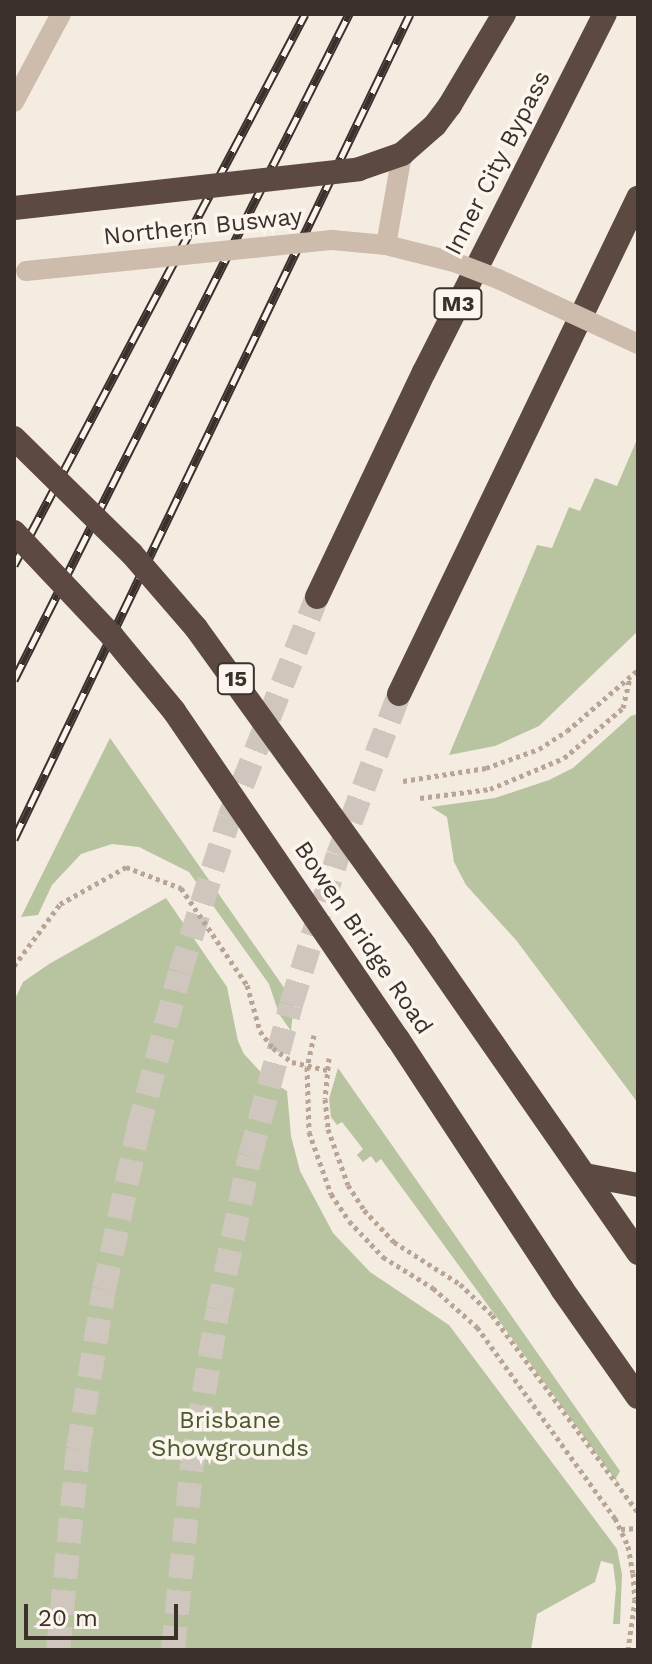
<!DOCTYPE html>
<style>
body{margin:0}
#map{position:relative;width:652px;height:1664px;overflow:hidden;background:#f4ebe1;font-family:"Work Sans",sans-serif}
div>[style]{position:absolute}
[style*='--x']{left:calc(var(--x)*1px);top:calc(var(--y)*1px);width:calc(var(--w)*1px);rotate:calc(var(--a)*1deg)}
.green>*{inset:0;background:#b8c4a0}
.highway-tunnel>*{height:24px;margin-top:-12px;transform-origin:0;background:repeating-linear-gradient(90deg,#cfc6bd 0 24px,transparent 0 36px)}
.path>*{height:5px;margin-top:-2.5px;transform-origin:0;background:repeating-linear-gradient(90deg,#b9a596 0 4px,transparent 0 8px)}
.minor>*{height:20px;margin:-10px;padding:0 10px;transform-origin:10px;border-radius:10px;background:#cdbbac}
.highway>*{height:24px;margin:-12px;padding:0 12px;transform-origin:12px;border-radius:12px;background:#5c4a42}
.rail>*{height:9px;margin-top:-4.5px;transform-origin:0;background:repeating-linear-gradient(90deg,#fbf5ee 0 18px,#3b302b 0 36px);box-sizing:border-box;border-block:2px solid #3b302b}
.minor-bridge>*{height:20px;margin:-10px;padding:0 10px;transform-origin:10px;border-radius:10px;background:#cdbbac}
.highway-bridge>*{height:24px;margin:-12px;padding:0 12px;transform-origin:12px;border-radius:12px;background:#5c4a42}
span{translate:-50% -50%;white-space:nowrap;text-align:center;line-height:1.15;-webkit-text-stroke:7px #fbf5ee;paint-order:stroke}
.shield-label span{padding:2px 6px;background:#fbf5ee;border:2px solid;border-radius:6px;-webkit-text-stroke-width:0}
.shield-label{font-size:22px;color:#3b302b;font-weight:700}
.street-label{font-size:24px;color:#3b302b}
.park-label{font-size:24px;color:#4a5a2e}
.frame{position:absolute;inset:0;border:16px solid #3b302b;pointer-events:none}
.scale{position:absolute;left:24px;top:1604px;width:154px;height:36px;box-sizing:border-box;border:4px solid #3b302b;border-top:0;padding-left:10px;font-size:24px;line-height:28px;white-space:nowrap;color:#3b302b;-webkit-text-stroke:6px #fbf5ee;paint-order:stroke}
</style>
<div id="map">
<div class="green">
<div style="clip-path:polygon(638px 437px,638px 631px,539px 726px,495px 746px,449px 755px,537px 545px,552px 548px,569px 507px,580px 511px,595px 478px,617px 486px)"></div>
<div style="clip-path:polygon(638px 714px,638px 1103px,516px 940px,466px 885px,454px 862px,447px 817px,431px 807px,495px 798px,549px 780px,573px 768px,631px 716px)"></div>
<div style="clip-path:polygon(110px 738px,294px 1002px,291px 1031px,279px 1014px,269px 984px,189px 872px,139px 847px,112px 844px,81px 854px,52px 885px,38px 915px,21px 917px)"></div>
<div style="clip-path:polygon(166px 898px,227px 987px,238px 1041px,244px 1054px,267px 1079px,287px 1091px,291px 1136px,300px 1171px,333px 1233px,370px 1272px,449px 1325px,617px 1549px,622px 1574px,620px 1624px,613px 1624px,616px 1587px,613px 1564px,601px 1561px,595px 1582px,537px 1614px,531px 1650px,14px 1650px,14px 1001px,23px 982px,49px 964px)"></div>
<div style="clip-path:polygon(338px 1068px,620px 1471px,616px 1478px,617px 1482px,381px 1159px,376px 1163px,371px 1156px,363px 1162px,357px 1155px,363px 1149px,342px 1122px,337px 1125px,331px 1117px,329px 1099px)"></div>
</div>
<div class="highway-tunnel">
<div style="--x:58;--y:1650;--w:202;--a:-84.3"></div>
<div style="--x:78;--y:1449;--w:162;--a:-80.8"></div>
<div style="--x:104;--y:1289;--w:163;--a:-77.9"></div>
<div style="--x:138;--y:1130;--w:163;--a:-75.1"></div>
<div style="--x:180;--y:972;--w:162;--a:-72.3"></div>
<div style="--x:229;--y:818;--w:238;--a:-68.3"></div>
<div style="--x:173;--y:1650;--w:187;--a:-84.2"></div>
<div style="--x:192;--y:1464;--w:157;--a:-80.5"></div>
<div style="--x:218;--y:1309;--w:156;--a:-78.2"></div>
<div style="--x:250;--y:1156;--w:156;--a:-74.8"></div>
<div style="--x:291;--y:1005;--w:157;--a:-72.6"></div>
<div style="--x:338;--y:855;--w:172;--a:-69.2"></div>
</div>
<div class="path">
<div style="--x:403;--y:781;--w:84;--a:-8.9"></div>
<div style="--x:486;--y:768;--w:56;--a:-19.7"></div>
<div style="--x:539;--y:749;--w:33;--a:-33"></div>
<div style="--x:567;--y:731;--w:94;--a:-40.7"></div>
<div style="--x:420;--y:798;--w:71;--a:-7.3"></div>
<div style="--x:490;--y:789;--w:80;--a:-22.7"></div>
<div style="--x:564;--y:758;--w:77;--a:-40.3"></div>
<div style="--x:623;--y:708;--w:31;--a:-77"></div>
<div style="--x:14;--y:966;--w:77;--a:-53.4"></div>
<div style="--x:60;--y:904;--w:76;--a:-29.3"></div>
<div style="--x:126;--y:867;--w:59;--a:20.9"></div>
<div style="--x:181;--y:888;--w:117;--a:55.8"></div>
<div style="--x:247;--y:985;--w:48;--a:74.2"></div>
<div style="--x:260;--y:1031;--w:21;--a:53"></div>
<div style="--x:273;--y:1048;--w:24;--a:36"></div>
<div style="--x:292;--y:1062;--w:36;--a:13"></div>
<div style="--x:314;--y:1035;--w:33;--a:102"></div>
<div style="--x:307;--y:1067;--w:65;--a:88.2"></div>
<div style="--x:309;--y:1132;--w:66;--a:70.5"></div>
<div style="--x:331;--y:1194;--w:32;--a:56"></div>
<div style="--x:349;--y:1221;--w:50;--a:46.6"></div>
<div style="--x:383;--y:1257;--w:59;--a:31.8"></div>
<div style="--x:433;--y:1288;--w:59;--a:41.6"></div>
<div style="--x:477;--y:1327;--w:236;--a:54.2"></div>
<div style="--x:615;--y:1518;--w:31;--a:65"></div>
<div style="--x:628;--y:1546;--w:27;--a:80"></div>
<div style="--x:633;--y:1573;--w:26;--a:86"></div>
<div style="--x:635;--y:1599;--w:51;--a:97.8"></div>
<div style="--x:329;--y:1058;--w:41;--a:95.6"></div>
<div style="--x:325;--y:1099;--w:30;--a:84"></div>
<div style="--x:328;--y:1129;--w:59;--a:70.3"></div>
<div style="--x:348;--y:1185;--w:30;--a:57"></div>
<div style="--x:364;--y:1210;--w:44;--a:46.8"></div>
<div style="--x:394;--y:1242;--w:78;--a:32.5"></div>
<div style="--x:460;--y:1284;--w:45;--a:44.1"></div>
<div style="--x:492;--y:1315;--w:245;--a:53.5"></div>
<div style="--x:621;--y:1529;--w:17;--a:-3"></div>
</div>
<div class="minor">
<div style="--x:14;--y:102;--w:100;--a:-61.9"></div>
<div style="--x:386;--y:245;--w:92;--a:-80"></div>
</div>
<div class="highway">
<div style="--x:402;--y:154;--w:44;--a:-41.3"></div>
<div style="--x:435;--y:125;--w:25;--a:-53"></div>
<div style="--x:450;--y:105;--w:106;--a:-59.3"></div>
<div style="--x:317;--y:597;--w:249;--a:-64.6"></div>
<div style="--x:424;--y:372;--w:401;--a:-63.2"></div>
<div style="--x:399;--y:694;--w:551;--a:-64.27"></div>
<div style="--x:425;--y:946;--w:374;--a:55.2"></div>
<div style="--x:398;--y:1039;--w:299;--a:56.7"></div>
<div style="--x:562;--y:1289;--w:132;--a:54.9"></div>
<div style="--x:585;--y:1175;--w:54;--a:10.7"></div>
</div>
<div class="rail">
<div style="--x:14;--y:565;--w:623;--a:-62.16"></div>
<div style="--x:14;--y:680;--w:746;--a:-63.3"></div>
<div style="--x:14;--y:839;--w:915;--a:-64.36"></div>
</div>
<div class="minor-bridge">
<div style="--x:26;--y:271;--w:308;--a:-5.8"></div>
<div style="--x:332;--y:240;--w:54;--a:5.3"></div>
<div style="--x:386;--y:245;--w:70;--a:14"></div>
<div style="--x:454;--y:262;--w:47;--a:21.1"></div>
<div style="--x:498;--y:279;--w:154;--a:24.9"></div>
</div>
<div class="highway-bridge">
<div style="--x:14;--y:208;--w:347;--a:-6.4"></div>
<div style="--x:359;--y:169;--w:46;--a:-19.2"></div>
<div style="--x:14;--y:438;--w:165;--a:44.5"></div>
<div style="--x:132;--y:554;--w:98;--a:49.1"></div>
<div style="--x:196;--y:628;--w:392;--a:54.2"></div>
<div style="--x:14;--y:532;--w:143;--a:46.7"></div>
<div style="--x:112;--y:636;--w:97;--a:50.4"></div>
<div style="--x:174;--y:711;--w:397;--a:55.7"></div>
</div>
<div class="shield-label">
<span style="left:458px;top:304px">M3</span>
<span style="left:236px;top:679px">15</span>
</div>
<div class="street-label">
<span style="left:498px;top:163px;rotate:-63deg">Inner City Bypass</span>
<span style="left:203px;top:227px;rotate:-6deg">Northern Busway</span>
<span style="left:363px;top:938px;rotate:56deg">Bowen Bridge Road</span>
</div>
<div class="park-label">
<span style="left:230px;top:1435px">Brisbane<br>Showgrounds</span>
</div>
<div class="frame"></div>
<div class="scale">20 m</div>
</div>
